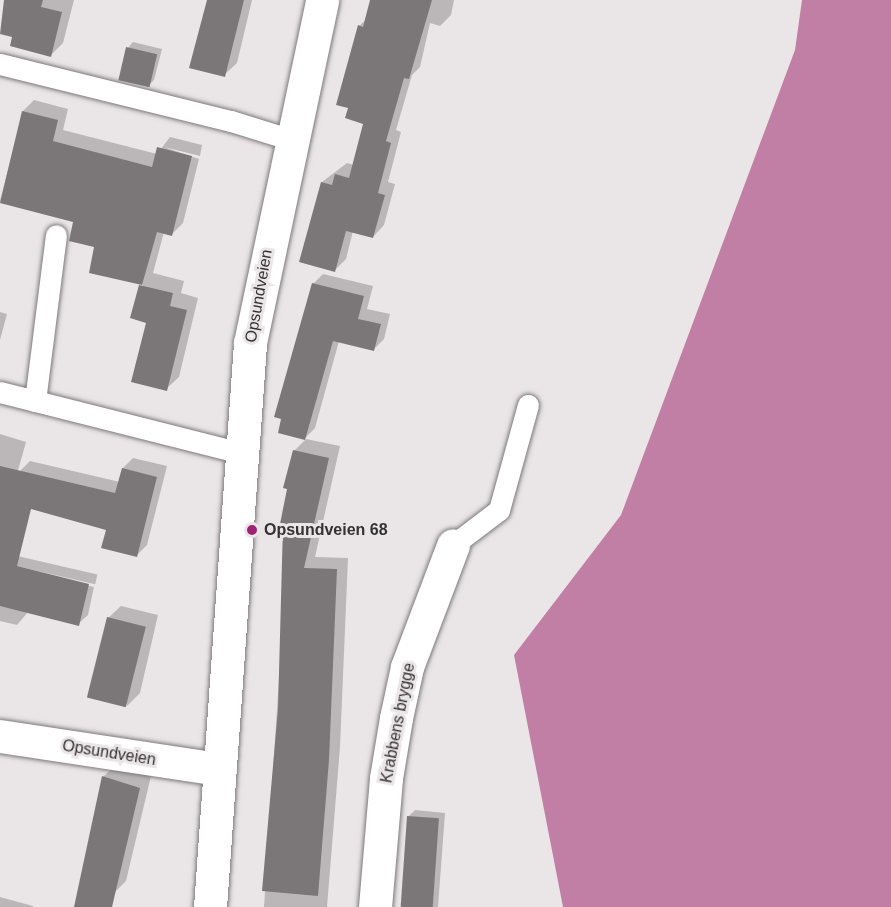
<!DOCTYPE html>
<style>
body{margin:0}
#map{position:relative;width:891px;height:907px;overflow:hidden;background:#eae5e7;font-family:Helvetica,sans-serif}
div>[style]{position:absolute}
[style*='--x']{left:calc(var(--x)*1px);top:calc(var(--y)*1px);width:calc(var(--w)*1px);rotate:calc(var(--a)*1deg)}
.water>*{inset:0;background:#c27fa5}
.shadow>*{inset:0;background:#0003;transform-origin:0 0}
.building>*{inset:0;background:#7b7779;transform-origin:0 0}
.roads{filter:drop-shadow(0 0 2px #7d797b) drop-shadow(0 0 2px #7d797b)}
.lane>*{height:21px;margin:-10.5px;padding:0 10.5px;transform-origin:10.5px;border-radius:10.5px;background:#fff}
.street>*{height:33px;margin:-16.5px;padding:0 16.5px;transform-origin:16.5px;border-radius:16.5px;background:#fff}
.dots>*{width:16px;height:16px;translate:-50% -50%;box-sizing:border-box;border:3px solid #eae5e7;border-radius:50%}
span{translate:-50% -50%;white-space:nowrap;text-align:center;line-height:1.15;-webkit-text-stroke:6px #eae5e7;paint-order:stroke}
.street-label{font-size:16px;color:#343233}
.poi-label{font-size:16px;color:#343233;font-weight:700}
.left{translate:0 -50%;text-align:left}
</style>
<div id="map">
<div class="water">
<div style="clip-path:polygon(802px 0,891px 0,891px 907px,563px 907px,514px 655px,621px 515px,795px 50px)"></div>
</div>
<div class="shadow">
<div style="clip-path:polygon(8px 0,74px 0,63px 43px,51px 55px,14px 36px)"></div>
<div style="clip-path:polygon(208px 0,252px 0,237px 63px,224px 75px)"></div>
<div style="clip-path:polygon(373px 0,454px 0,451px 15px,440px 26px,430px 23px,420px 67px,412px 75px,396px 130px,401px 132px,388px 182px,395px 184px,384px 225px,373px 237px,353px 231px,346px 259px,335px 270px,322px 182px,347px 163px,354px 165px,365px 123px,359px 26px,368px 18px)"></div>
<div style="clip-path:polygon(133px 42px,162px 49px,154px 80px,148px 86px,128px 48px)"></div>
<div style="clip-path:polygon(34px 100px,68px 109px,63px 130px,157px 154px,170px 137px,202px 145px,200px 156px,164px 147px,199px 159px,183px 223px,172px 234px,164px 232px,153px 273px,184px 281px,181px 293px,198px 298px,179px 377px,166px 389px,142px 283px,96px 246px,75px 221px,0 201px,23px 111px)"></div>
<div style="clip-path:polygon(323px 274px,373px 286px,367px 309px,390px 314px,384px 339px,374px 349px,339px 341px,315px 428px,305px 438px,313px 284px)"></div>
<div style="clip-path:polygon(0 312px,7px 314px,0 340px)"></div>
<div style="clip-path:polygon(0 434px,26px 442px,17px 474px,30px 461px,120px 482px,123px 468px,133px 458px,167px 466px,147px 545px,136px 556px,108px 529px,0 485px)"></div>
<div style="clip-path:polygon(306px 439px,340px 446px,315px 557px,348px 558px,340px 747px,327px 907px,264px 907px,294px 451px)"></div>
<div style="left:0;top:552px;width:100px;height:10px;rotate:13deg"></div>
<div style="clip-path:polygon(0 565px,94px 587px,88px 615px,78px 624px,28px 612px,17px 625px,0 621px)"></div>
<div style="clip-path:polygon(121px 606px,158px 615px,140px 693px,127px 706px,108px 618px)"></div>
<div style="clip-path:polygon(115px 765px,151px 776px,126px 881px,114px 893px,81px 884px,104px 776px)"></div>
<div style="clip-path:polygon(415px 810px,445px 813px,438px 907px,402px 907px,409px 816px)"></div>
<div style="clip-path:polygon(0 897px,33px 906px,33px 907px,0 907px)"></div>
</div>
<div class="building">
<div style="clip-path:polygon(4px 0,43px 0,41px 7px,62px 12px,51px 57px,10px 46px,12px 37px,0 34px)"></div>
<div style="clip-path:polygon(207px 0,244px 0,225px 77px,189px 68px)"></div>
<div style="clip-path:polygon(370px 0,432px 0,409px 79px,404px 78px,386px 141px,391px 143px,378px 193px,385px 195px,373px 238px,346px 231px,335px 272px,299px 262px,321px 182px,332px 185px,335px 174px,349px 178px,363px 124px,345px 118px,348px 108px,336px 105px,358px 25px,363px 27px)"></div>
<div style="left:126px;top:47px;width:32px;height:34px;rotate:13deg"></div>
<div style="clip-path:polygon(22px 111px,58px 120px,53px 141px,152px 167px,157px 147px,192px 156px,172px 236px,157px 232px,142px 285px,89px 273px,94px 247px,69px 241px,73px 222px,0 203px)"></div>
<div style="clip-path:polygon(312px 283px,364px 296px,358px 319px,381px 324px,374px 351px,333px 341px,305px 440px,278px 433px,281px 419px,274px 417px)"></div>
<div style="clip-path:polygon(139px 285px,173px 293px,170px 306px,187px 310px,167px 391px,131px 382px,146px 323px,130px 318px)"></div>
<div style="clip-path:polygon(293px 450px,329px 458px,304px 568px,337px 569px,329px 760px,318px 896px,262px 891px,278px 709px,283px 525px,280px 524px,287px 489px,283px 488px)"></div>
<div style="clip-path:polygon(0 466px,115px 493px,122px 468px,157px 477px,137px 557px,101px 548px,106px 530px,31px 509px,17px 566px,89px 584px,79px 626px,0 606px)"></div>
<div style="left:107px;top:617px;width:40px;height:83px;rotate:14deg"></div>
<div style="clip-path:polygon(102px 776px,140px 788px,112px 907px,74px 907px)"></div>
<div style="left:407px;top:816px;width:32px;height:91px;rotate:4deg"></div>
</div>
<div class="roads">
<div class="lane">
<div style="--x:0;--y:64;--w:238;--a:13.9"></div>
<div style="--x:231;--y:121;--w:64;--a:17.3"></div>
<div style="--x:0;--y:392;--w:249;--a:14.2"></div>
<div style="--x:35;--y:401;--w:167;--a:-82.8"></div>
<div style="--x:453;--y:545;--w:58;--a:-37.3"></div>
<div style="--x:499;--y:510;--w:109;--a:-74.6"></div>
</div>
<div class="street">
<div style="--x:0;--y:736;--w:221;--a:8.6"></div>
<div style="--x:210;--y:907;--w:565;--a:-85.94"></div>
<div style="--x:250;--y:343;--w:350;--a:-78.1"></div>
<div style="--x:375;--y:907;--w:129;--a:-85.1"></div>
<div style="--x:386;--y:778;--w:61;--a:-80.5"></div>
<div style="--x:396;--y:718;--w:52;--a:-77.8"></div>
<div style="--x:407;--y:667;--w:130;--a:-69.3"></div>
</div>
</div>
<div class="dots">
<div style="left:252px;top:530px;background:#9f2175"></div>
</div>
<div class="street-label">
<span style="left:259px;top:296px;rotate:-80deg">Opsundveien</span>
<span style="left:398px;top:723px;rotate:-79deg">Krabbens brygge</span>
<span style="left:109px;top:753px;rotate:9deg">Opsundveien</span>
</div>
<div class="poi-label">
<span class="left" style="left:264px;top:530px">Opsundveien 68</span>
</div>
</div>
